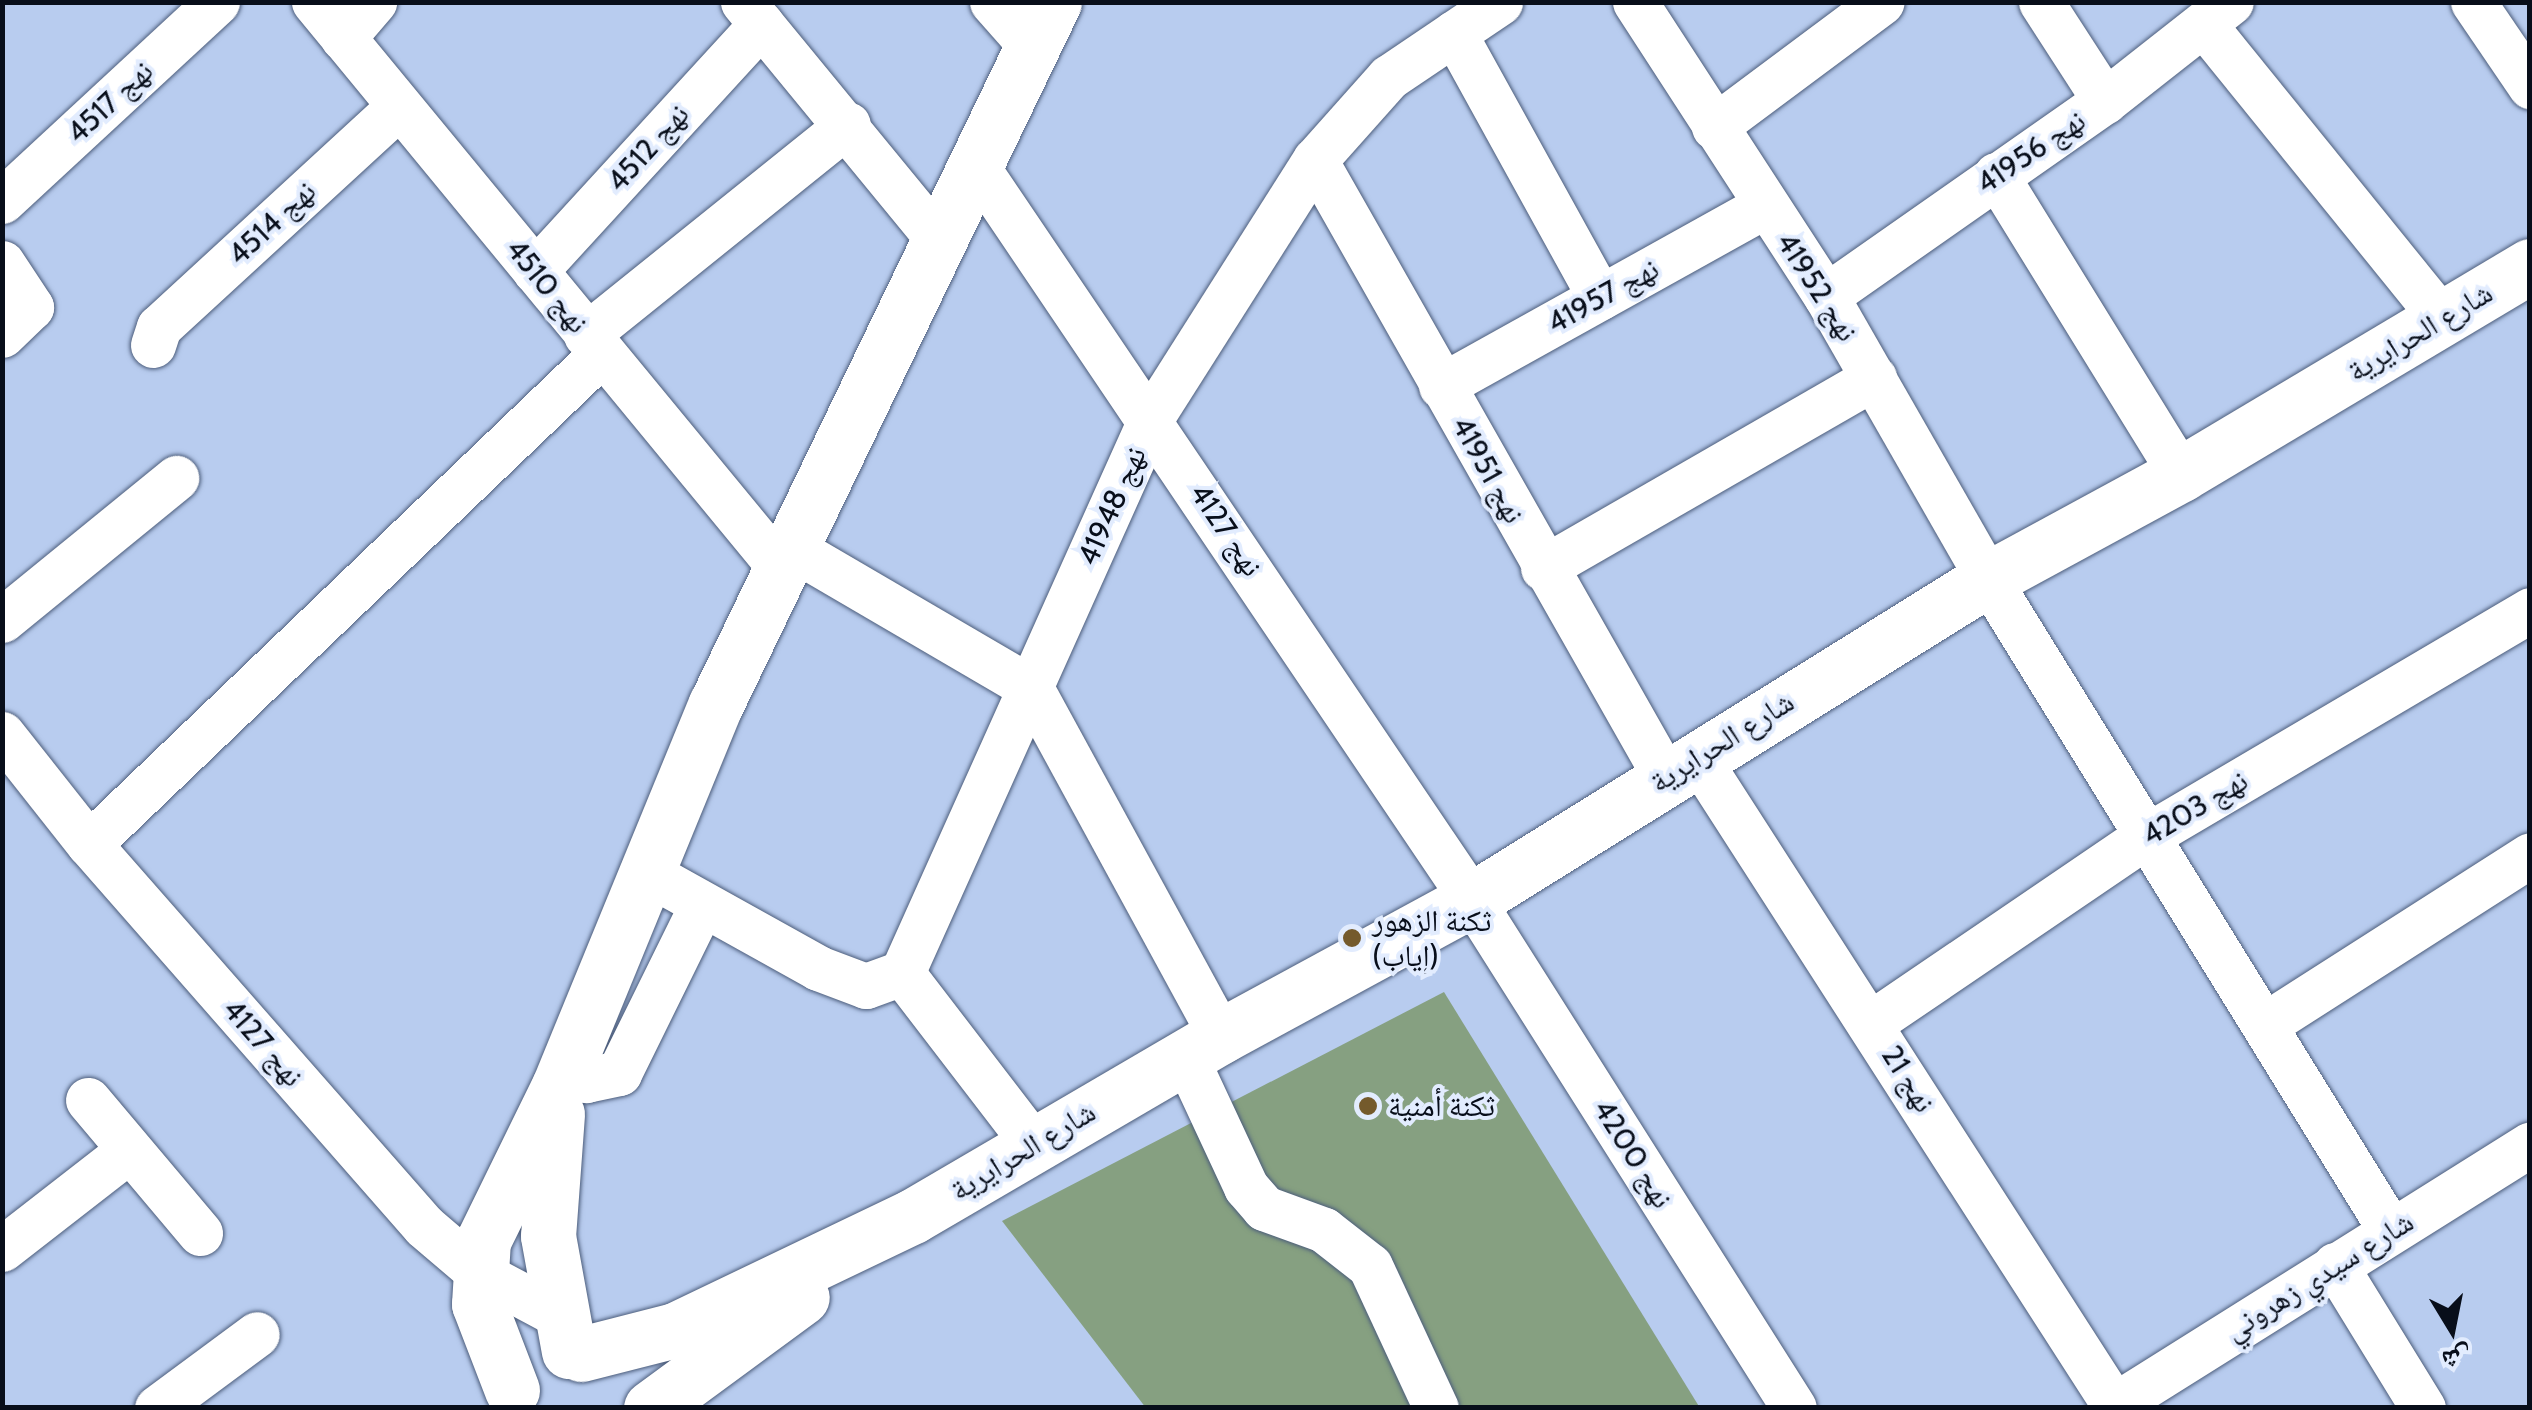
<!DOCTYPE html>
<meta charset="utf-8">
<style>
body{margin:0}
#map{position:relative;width:2532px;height:1410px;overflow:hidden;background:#b8ccef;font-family:Cabin,"Noto Naskh Arabic",sans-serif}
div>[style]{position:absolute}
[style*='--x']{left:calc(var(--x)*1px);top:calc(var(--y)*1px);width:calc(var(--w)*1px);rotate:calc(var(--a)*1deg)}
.building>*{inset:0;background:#86a081}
.roads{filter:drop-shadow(0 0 2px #4c5d7b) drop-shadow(0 0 2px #4c5d7b)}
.minor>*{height:45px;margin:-22.5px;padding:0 22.5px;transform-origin:22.5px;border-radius:22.5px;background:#fff}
.major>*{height:55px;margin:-27.5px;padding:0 27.5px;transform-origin:27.5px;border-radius:27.5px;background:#fff}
.dots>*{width:28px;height:28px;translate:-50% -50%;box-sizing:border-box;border:5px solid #e2ecfe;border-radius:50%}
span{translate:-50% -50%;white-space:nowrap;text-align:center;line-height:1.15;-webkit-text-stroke:8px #e2ecfe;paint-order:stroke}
.street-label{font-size:30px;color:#080e1a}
.poi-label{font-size:30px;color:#080e1a}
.left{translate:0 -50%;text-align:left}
.frame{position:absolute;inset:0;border:5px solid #080e1a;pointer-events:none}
.north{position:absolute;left:2402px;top:1280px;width:100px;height:100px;-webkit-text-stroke:8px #e2ecfe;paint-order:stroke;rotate:170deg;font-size:28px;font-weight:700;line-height:40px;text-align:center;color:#080e1a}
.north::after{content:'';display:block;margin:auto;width:35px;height:45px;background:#080e1a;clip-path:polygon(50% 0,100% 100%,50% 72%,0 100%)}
</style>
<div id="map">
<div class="building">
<div style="clip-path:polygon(1444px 992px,1700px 1408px,1146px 1408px,1002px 1221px)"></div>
</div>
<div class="roads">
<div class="minor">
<div style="--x:314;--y:2;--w:735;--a:50.52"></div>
<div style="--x:743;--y:2;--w:307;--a:50.6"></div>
<div style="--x:992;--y:2;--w:60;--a:48.4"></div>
<div style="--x:1635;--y:2;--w:351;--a:57"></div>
<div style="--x:1826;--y:296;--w:326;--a:60.2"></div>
<div style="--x:1988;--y:579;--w:766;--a:58.28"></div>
<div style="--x:2041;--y:2;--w:118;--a:57.1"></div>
<div style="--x:2473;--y:2;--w:102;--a:55.8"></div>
<div style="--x:2205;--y:26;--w:378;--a:51"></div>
<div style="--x:1454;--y:33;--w:302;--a:61.1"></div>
<div style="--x:343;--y:38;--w:48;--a:-49.3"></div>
<div style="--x:1714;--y:127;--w:209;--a:-36.7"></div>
<div style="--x:1315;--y:160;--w:711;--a:60.41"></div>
<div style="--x:975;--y:164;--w:888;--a:55.97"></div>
<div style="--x:1472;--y:900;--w:601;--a:57.63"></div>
<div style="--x:1996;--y:175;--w:352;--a:58.3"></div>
<div style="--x:2;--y:201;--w:293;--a:-42.8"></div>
<div style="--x:2;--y:263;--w:53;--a:56.6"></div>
<div style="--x:31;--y:307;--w:40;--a:136"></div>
<div style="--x:535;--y:271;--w:335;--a:-47.5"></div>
<div style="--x:1826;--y:296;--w:340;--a:-35"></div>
<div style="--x:2105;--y:101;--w:160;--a:-38.2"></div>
<div style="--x:586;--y:335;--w:336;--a:-38.8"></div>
<div style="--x:153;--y:345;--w:19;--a:-72"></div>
<div style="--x:159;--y:327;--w:326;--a:-42.6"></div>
<div style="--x:1441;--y:386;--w:370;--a:-29.1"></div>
<div style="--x:790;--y:547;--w:279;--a:30.3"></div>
<div style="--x:1031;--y:688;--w:396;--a:61.4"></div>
<div style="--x:1543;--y:568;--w:382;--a:-29.9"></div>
<div style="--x:2;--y:620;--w:225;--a:-39.2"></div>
<div style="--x:2;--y:734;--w:140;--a:51.7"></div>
<div style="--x:89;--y:844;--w:508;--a:48.75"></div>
<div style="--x:424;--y:1226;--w:71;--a:40.4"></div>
<div style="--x:478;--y:1272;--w:89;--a:28"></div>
<div style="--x:1697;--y:757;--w:774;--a:57.23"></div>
<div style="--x:89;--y:844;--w:710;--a:-43.74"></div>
<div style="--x:644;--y:871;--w:199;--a:29.1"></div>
<div style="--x:818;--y:968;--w:51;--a:20.6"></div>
<div style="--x:866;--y:986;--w:38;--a:-20"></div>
<div style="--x:902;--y:973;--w:608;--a:-65.84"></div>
<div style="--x:1151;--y:418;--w:306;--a:-57.6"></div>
<div style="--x:1315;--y:160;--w:111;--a:-48.3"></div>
<div style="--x:1389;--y:77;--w:134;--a:-34"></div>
<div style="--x:902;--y:973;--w:215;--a:52.5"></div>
<div style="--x:1871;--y:1023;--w:331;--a:-34.2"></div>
<div style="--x:2145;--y:837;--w:447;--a:-30.5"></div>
<div style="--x:2266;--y:1024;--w:313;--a:-32.6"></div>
<div style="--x:1185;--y:1056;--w:145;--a:65"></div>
<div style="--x:1246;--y:1187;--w:28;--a:49"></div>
<div style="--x:1264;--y:1208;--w:64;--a:20.1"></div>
<div style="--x:1324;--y:1230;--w:58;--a:38"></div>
<div style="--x:1370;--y:1266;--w:157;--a:65.1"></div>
<div style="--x:566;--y:1069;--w:23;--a:29"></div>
<div style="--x:586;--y:1080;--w:34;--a:-12"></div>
<div style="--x:619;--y:1073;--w:188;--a:-63.8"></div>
<div style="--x:88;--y:1100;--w:174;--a:49.9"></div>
<div style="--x:2;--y:1249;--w:160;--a:-37.9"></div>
<div style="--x:2335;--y:1265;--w:168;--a:58.4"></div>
<div style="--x:157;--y:1408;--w:124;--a:-36.5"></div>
<div style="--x:2110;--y:1408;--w:496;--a:-32.1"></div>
</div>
<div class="major">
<div style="--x:557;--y:1114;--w:122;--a:94.2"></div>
<div style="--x:548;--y:1236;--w:117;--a:79.7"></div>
<div style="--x:581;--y:1354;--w:97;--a:-14.3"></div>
<div style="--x:675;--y:1330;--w:264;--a:-25.6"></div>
<div style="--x:913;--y:1216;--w:357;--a:-30.3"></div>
<div style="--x:1221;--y:1036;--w:285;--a:-28.5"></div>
<div style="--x:1472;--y:900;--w:608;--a:-31.89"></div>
<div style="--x:1988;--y:579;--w:220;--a:-28.5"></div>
<div style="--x:2181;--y:474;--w:406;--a:-30.8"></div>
<div style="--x:512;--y:1390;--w:92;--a:-111"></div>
<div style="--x:479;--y:1304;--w:63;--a:-86.4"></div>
<div style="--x:483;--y:1241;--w:173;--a:-63.9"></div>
<div style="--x:559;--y:1086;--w:413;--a:-67.7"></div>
<div style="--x:716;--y:704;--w:779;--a:-64.29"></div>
<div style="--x:651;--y:1408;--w:187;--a:-36.3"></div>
</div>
</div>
<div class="dots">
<div style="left:1352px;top:938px;background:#745a2c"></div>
<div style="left:1368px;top:1106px;background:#745a2c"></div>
</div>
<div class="street-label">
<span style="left:110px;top:102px;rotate:-43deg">نهج 4517</span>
<span style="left:648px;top:148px;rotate:-48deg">نهج 4512</span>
<span style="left:2031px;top:152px;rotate:-34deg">نهج 41956</span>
<span style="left:272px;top:223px;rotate:-43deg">نهج 4514</span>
<span style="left:547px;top:286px;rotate:51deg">نهج 4510</span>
<span style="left:1817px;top:287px;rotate:57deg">نهج 41952</span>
<span style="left:1603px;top:296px;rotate:-29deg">نهج 41957</span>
<span style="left:2420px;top:332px;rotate:-31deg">شارع الحرايرية</span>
<span style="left:1488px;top:470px;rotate:61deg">نهج 41951</span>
<span style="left:1112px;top:506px;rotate:-66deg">نهج 41948</span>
<span style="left:1226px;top:530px;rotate:56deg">نهج 4127</span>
<span style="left:1722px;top:742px;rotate:-32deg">شارع الحرايرية</span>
<span style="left:2195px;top:808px;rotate:-31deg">نهج 4203</span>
<span style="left:263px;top:1043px;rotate:49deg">نهج 4127</span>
<span style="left:1908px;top:1079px;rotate:58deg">نهج 21</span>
<span style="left:1023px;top:1151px;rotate:-31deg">شارع الحرايرية</span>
<span style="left:1633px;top:1154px;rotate:58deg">نهج 4200</span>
<span style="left:2319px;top:1276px;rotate:-32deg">شارع سيدي زهروني</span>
</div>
<div class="poi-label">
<span class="left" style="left:1372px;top:938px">ثكنة الزهور<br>(إياب)</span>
<span class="left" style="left:1388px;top:1106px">ثكنة أمنية</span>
</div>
<div class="frame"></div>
<div class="north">ش</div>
</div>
